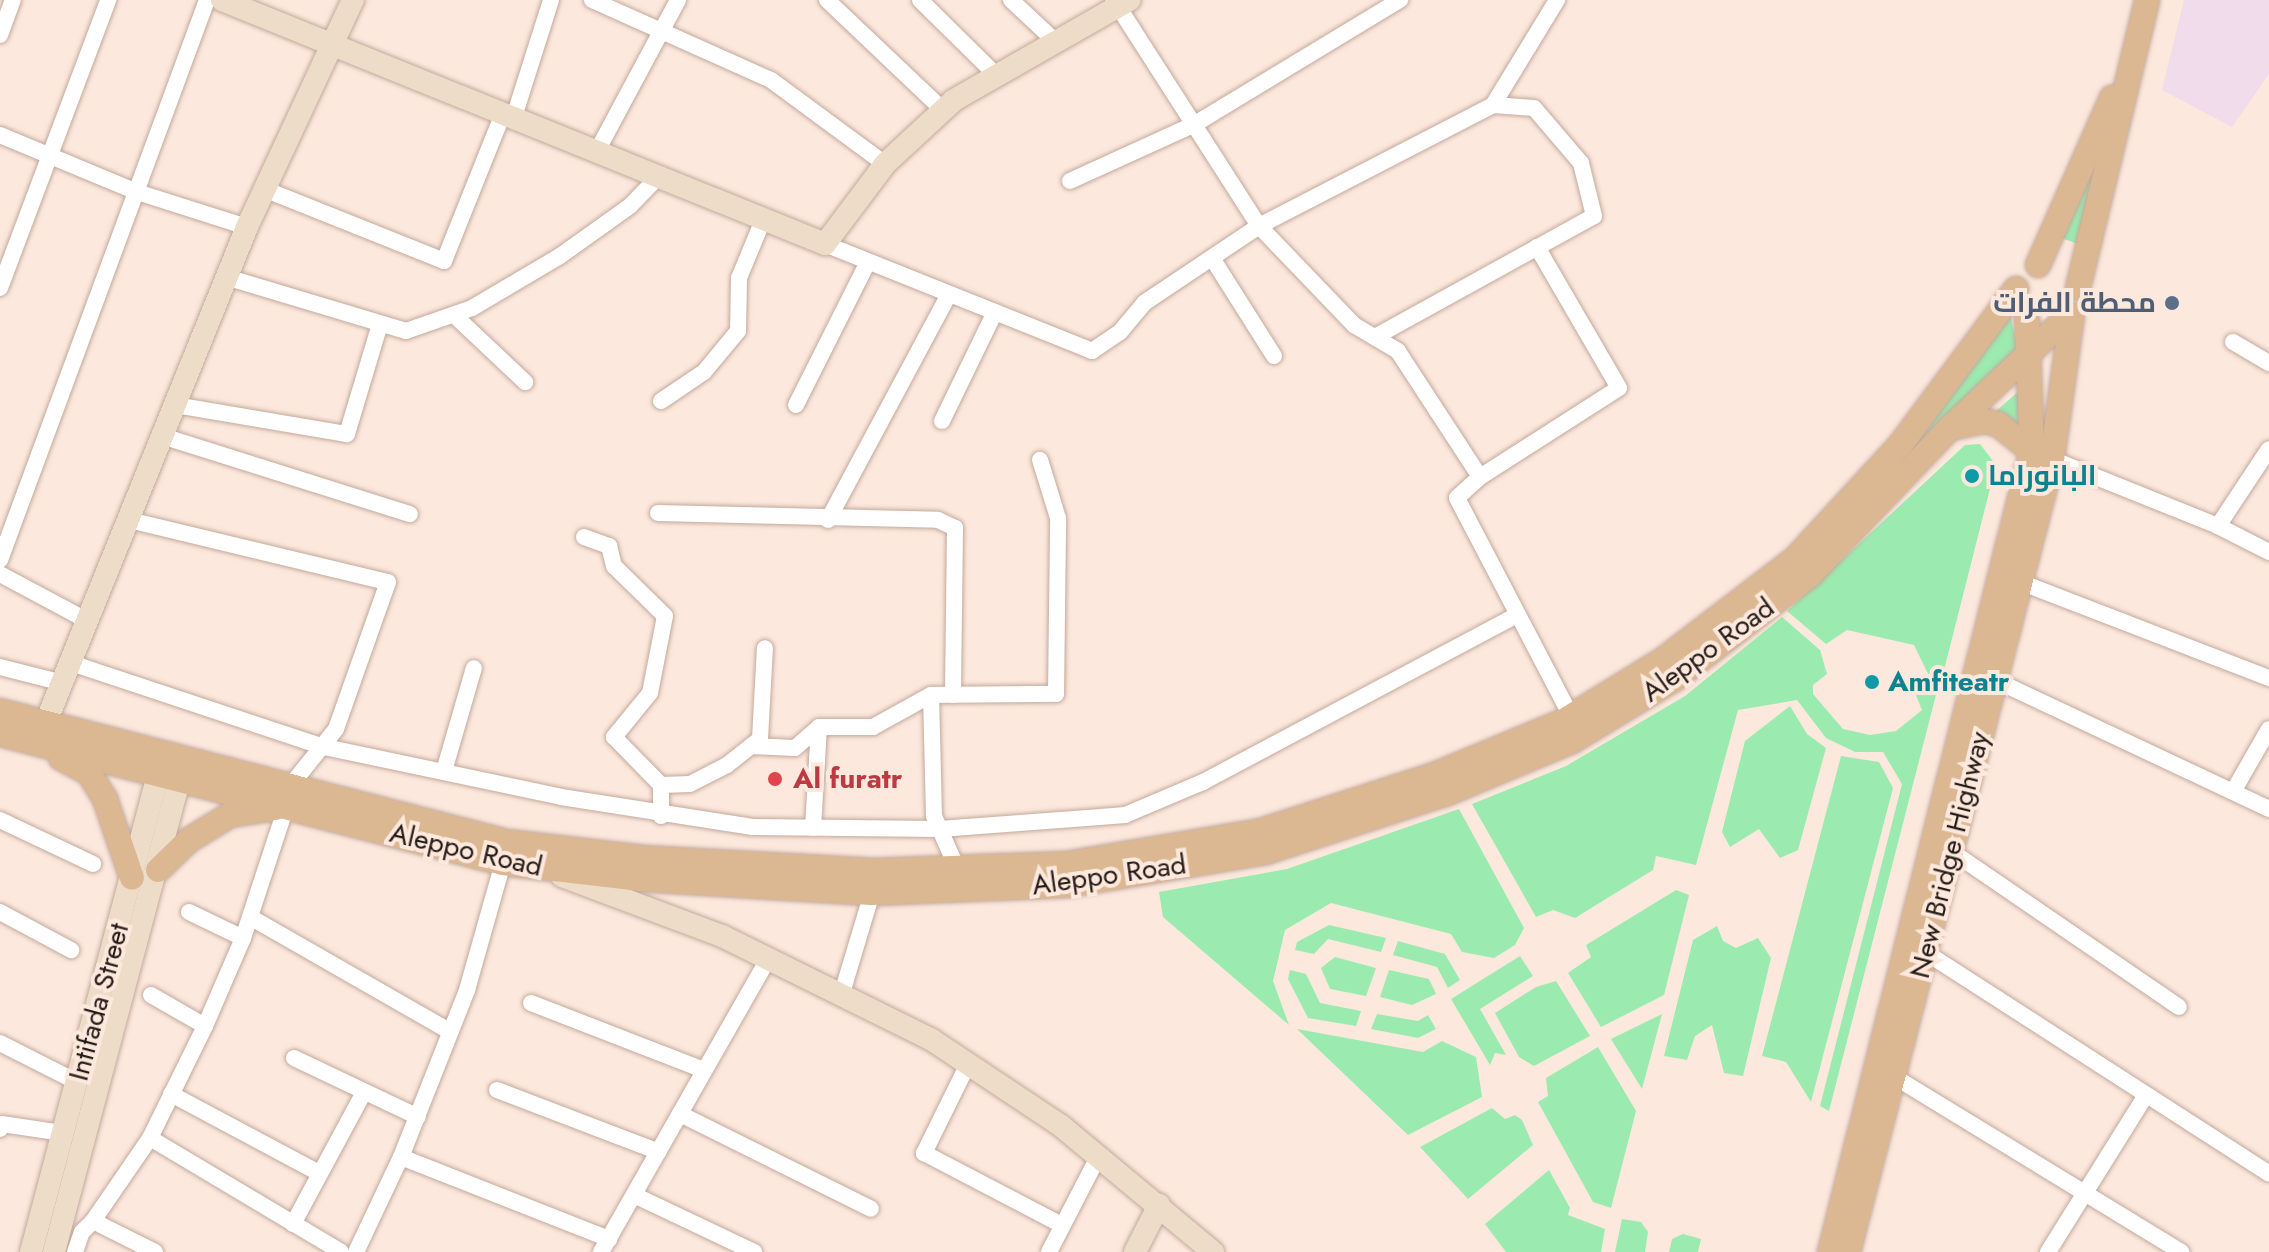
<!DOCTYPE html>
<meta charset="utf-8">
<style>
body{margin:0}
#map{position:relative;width:2269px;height:1252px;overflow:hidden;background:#fde8dd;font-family:Jost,Cairo,sans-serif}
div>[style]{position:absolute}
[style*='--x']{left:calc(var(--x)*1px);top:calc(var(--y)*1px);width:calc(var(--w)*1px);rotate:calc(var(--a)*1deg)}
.commercial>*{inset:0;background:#f0dceb}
.green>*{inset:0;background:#9bebb0}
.roads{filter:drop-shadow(0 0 2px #c2a99c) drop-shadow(0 0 2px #c2a99c)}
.street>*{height:16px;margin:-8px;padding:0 8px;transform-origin:8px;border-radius:8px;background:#fff}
.secondary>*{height:22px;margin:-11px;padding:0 11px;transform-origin:11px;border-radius:11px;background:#eddcc8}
.primary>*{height:24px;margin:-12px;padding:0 12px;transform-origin:12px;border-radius:12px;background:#dbb892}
.dots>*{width:22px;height:22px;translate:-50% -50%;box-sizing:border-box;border:4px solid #fde8dd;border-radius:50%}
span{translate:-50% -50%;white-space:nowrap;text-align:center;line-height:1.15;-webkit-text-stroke:8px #fde8dd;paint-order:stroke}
.service-label{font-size:28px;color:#4e5e75;font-weight:700}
.right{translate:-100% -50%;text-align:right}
.culture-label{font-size:28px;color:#0d838f;font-weight:700}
.left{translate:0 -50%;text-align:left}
.street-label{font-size:28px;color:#241b16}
.health-label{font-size:28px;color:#be3a42;font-weight:700}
</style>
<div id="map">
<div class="commercial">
<div style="clip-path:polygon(2184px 0,2269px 0,2269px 74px,2232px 127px,2162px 90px)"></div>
</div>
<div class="green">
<div style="clip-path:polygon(2117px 100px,2081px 245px,2058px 237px)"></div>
<div style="clip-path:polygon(2010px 314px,2019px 353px,1783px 585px,1643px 692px,1584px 727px,1444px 787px,1255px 848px,1064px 880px,996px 884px,834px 884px,576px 868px,482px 853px,195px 777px,503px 853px,600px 867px,966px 881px,1096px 871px,1256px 842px,1396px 800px,1527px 748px,1651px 681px,1725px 627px,1831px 535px,1936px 412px)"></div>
<div style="clip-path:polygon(2021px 389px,2019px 428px,1994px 413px)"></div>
<div style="clip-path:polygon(1980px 444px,1996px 465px,1941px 682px,1931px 680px,1914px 645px,1847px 630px,1826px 644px,1787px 611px,1965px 445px)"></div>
<div style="clip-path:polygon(1782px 617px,1820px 650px,1827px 674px,1813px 685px,1813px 694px,1843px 729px,1870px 735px,1896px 731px,1922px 710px,1914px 691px,1920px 687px,1937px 691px,1829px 1111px,1820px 1106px,1902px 784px,1883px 752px,1855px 752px,1826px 738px,1797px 700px,1738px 710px,1696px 865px,1656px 856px,1653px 870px,1575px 918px,1553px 910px,1536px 917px,1472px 804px,1566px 766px,1685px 696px)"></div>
<div style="clip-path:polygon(1790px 706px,1807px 734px,1826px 748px,1798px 850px,1780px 858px,1759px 829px,1730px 847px,1722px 832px,1745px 741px)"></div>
<div style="clip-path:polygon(1841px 756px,1879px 762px,1893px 788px,1811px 1102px,1786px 1062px,1762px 1056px)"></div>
<div style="clip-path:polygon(1459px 809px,1524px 928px,1515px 945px,1494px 958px,1462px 952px,1451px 934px,1331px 903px,1285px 930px,1273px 981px,1289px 1025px,1163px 917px,1159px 892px,1287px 869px)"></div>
<div style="clip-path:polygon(1676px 890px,1689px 895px,1664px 995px,1601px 1027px,1568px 973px,1591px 957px,1586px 945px)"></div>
<div style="clip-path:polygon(1329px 925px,1386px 938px,1381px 952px,1328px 939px,1314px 954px,1295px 950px,1297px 942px)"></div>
<div style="clip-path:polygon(1717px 926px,1723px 941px,1736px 948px,1758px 938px,1771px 958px,1743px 1076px,1724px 1073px,1712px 1025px,1695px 1036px,1687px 1060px,1664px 1056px,1693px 940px)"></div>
<div style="clip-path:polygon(1398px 941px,1445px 954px,1460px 980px,1448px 988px,1437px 967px,1393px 955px)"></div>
<div style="clip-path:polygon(1520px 956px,1533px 976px,1480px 1009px,1506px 1055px,1495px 1053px,1490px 1065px,1451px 999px)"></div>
<div style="clip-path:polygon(1335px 957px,1376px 968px,1366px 996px,1330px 989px,1321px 968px)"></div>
<div style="clip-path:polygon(1290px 970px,1306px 974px,1320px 1003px,1361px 1011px,1356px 1026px,1308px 1018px,1288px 979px)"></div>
<div style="clip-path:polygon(1389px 970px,1429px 979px,1436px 994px,1412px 1005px,1380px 997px)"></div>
<div style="clip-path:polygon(1556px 981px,1590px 1036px,1534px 1066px,1519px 1057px,1495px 1013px,1536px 987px)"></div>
<div style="clip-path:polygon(1377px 1014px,1418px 1021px,1428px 1015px,1436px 1029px,1418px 1038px,1371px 1029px)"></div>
<div style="clip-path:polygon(1662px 1014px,1642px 1089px,1611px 1039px)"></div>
<div style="clip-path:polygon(1297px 1029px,1423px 1052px,1442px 1041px,1476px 1057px,1482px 1097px,1408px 1135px)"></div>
<div style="clip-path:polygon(1598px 1047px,1636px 1111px,1611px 1208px,1593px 1202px,1538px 1102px,1548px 1096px,1546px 1078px)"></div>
<div style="clip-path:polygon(1492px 1108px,1505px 1119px,1515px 1115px,1522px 1120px,1533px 1145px,1468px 1199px,1420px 1147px)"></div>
<div style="clip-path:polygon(1549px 1170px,1570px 1208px,1568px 1215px,1605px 1229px,1601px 1252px,1506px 1252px,1485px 1224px)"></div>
<div style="clip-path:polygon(1622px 1219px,1641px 1222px,1648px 1232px,1645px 1252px,1615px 1252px)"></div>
<div style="clip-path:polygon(1683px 1234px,1701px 1239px,1698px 1252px,1669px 1252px,1672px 1239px)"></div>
</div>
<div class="roads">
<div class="street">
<div style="--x:592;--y:0;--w:196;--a:24.1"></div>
<div style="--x:771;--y:80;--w:142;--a:36.4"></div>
<div style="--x:827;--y:0;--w:160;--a:43.5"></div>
<div style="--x:920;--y:0;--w:108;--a:44.6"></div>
<div style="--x:1011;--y:0;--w:62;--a:43"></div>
<div style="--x:0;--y:35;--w:37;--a:-70"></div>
<div style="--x:513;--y:120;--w:126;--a:-72.4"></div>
<div style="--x:0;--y:135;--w:148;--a:22.6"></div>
<div style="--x:137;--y:192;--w:115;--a:17.7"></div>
<div style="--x:596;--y:153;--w:174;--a:-61.8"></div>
<div style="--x:1070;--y:181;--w:137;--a:-24.5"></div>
<div style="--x:1195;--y:124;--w:240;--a:-31.2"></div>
<div style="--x:264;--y:189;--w:194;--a:21.8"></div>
<div style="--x:444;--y:261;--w:156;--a:-68.2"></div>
<div style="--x:825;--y:244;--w:288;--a:21.8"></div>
<div style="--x:1092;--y:351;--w:34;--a:-34"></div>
<div style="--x:1120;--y:332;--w:38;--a:-50"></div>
<div style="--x:1144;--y:303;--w:138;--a:-33.8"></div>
<div style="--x:1259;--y:226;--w:269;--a:-122.7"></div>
<div style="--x:1537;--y:247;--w:163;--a:59.8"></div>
<div style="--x:1619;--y:388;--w:165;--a:147.4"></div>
<div style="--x:1480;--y:477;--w:31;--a:138"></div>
<div style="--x:1457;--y:498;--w:246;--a:62.4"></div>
<div style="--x:1212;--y:258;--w:116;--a:57.7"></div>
<div style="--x:226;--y:277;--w:188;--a:16.7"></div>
<div style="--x:406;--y:331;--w:70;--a:-19.2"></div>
<div style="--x:472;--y:308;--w:102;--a:-30.6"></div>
<div style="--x:560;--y:256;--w:86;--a:-35.5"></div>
<div style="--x:630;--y:206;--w:39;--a:-46"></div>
<div style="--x:0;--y:288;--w:308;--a:-69.4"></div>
<div style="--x:454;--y:315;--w:98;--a:43.3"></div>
<div style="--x:1375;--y:337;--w:250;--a:-28.9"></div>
<div style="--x:1594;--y:216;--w:55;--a:-103.8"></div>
<div style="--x:1581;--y:163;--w:72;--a:-130.5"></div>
<div style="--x:1534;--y:108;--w:41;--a:-175.8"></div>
<div style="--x:2233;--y:342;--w:42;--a:30.3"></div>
<div style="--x:661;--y:401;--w:52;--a:-34"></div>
<div style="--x:704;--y:372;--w:53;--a:-50.3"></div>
<div style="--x:738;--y:331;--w:53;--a:-88.9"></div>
<div style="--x:739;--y:278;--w:63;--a:-67.5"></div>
<div style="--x:175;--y:405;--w:174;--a:9.6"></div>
<div style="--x:347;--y:434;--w:115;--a:-73.3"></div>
<div style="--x:796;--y:405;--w:160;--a:-63.3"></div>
<div style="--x:942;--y:421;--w:121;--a:-64.1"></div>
<div style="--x:162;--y:436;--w:260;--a:17.5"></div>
<div style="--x:2044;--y:456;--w:188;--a:21.9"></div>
<div style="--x:2218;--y:526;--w:57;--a:27"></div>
<div style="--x:1480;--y:477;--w:150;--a:-123.1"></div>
<div style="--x:1398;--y:351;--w:51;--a:-149.4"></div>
<div style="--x:1354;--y:325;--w:137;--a:-133.8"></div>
<div style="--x:1259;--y:226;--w:263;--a:-27.3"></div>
<div style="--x:1493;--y:105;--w:123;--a:-58.6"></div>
<div style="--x:658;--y:513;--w:280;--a:1.4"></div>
<div style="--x:938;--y:520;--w:19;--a:25"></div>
<div style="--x:955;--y:528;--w:167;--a:90.7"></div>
<div style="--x:129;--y:520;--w:266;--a:13.5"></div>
<div style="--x:388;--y:582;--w:156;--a:109.5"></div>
<div style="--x:336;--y:729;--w:72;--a:128.8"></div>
<div style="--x:828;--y:520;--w:256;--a:-61.8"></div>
<div style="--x:2218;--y:526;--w:92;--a:-56.5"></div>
<div style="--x:584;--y:537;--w:27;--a:20"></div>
<div style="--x:609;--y:546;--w:21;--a:76"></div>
<div style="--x:614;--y:566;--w:71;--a:44.4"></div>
<div style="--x:665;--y:616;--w:78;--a:101"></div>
<div style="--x:650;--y:693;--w:57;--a:129.3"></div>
<div style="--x:614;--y:737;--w:67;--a:45.6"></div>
<div style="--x:0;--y:560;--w:597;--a:-69.71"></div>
<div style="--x:0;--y:574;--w:100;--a:28.1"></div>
<div style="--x:2020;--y:582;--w:267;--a:21.1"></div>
<div style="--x:71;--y:663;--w:262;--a:18.4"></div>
<div style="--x:320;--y:746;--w:246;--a:11.9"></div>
<div style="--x:561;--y:797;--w:194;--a:8.9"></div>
<div style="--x:753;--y:827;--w:187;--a:0.6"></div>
<div style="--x:940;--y:829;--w:186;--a:-4.3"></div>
<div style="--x:1125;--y:815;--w:85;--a:-22.9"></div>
<div style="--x:1203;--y:782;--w:353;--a:-28"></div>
<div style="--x:0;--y:667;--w:65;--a:14.3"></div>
<div style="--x:1995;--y:680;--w:303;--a:25.2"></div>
<div style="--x:819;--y:727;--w:54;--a:0"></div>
<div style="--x:873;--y:727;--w:66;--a:-28.9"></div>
<div style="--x:751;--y:746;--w:44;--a:2.6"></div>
<div style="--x:795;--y:748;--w:32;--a:-41"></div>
<div style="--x:819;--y:727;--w:101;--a:93.4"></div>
<div style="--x:444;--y:771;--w:107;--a:-73.8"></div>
<div style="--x:2234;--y:790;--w:70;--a:-60.2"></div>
<div style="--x:661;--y:816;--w:31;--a:-90"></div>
<div style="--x:661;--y:785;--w:29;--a:-2"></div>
<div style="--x:690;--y:784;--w:42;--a:-27.2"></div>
<div style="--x:727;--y:765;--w:42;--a:-38.2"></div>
<div style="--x:760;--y:739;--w:91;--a:-86.9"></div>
<div style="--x:0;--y:820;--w:103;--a:25.3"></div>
<div style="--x:1951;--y:851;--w:276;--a:34.4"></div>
<div style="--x:957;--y:868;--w:57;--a:-113.9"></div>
<div style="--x:934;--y:816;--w:121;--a:-91.4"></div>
<div style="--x:931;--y:695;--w:125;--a:-0.5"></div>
<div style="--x:1056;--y:694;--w:176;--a:-89.3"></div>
<div style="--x:1058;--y:518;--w:61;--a:-107.2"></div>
<div style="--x:0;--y:912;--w:81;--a:28.2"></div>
<div style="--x:189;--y:912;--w:60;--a:25.7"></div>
<div style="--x:250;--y:917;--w:229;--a:29.8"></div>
<div style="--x:1925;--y:952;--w:409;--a:32.8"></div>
<div style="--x:842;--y:993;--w:104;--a:-73.3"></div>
<div style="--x:151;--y:995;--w:62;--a:29.9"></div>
<div style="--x:531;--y:1003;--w:186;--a:21.2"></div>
<div style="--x:0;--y:1043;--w:86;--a:26.9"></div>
<div style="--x:294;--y:1058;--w:137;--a:25.4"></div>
<div style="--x:969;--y:1062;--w:102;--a:116.3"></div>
<div style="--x:924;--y:1153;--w:156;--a:27.6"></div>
<div style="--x:1893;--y:1076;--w:338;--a:31.4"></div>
<div style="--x:497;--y:1090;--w:173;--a:20.9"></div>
<div style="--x:171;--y:1094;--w:168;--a:28.1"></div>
<div style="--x:680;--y:1114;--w:213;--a:26.4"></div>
<div style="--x:0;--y:1129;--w:5;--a:-68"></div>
<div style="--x:2;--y:1124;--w:62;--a:8.4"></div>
<div style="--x:150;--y:1138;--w:222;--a:30.8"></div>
<div style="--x:401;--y:1157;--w:224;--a:21.5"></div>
<div style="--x:634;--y:1195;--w:133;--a:25.4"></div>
<div style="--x:293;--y:1224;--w:150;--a:-61.7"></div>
<div style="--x:75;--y:1252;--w:21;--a:-71"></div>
<div style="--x:82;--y:1232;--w:16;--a:-45"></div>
<div style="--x:155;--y:1252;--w:69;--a:-153.4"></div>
<div style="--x:93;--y:1221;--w:101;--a:-55.5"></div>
<div style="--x:150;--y:1138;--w:125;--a:-63.8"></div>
<div style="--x:205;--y:1026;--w:96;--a:-66.6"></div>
<div style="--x:243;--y:938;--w:138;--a:-71.8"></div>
<div style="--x:356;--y:1252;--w:105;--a:-64.7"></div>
<div style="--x:401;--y:1157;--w:180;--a:-68.4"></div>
<div style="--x:467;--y:990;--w:132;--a:-74.2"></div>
<div style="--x:601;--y:1252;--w:339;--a:-60.3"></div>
<div style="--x:1049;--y:1252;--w:109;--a:-62.7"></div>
<div style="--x:2048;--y:1252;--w:185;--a:-58"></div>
</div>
<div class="secondary">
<div style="--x:222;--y:0;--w:650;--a:22.03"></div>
<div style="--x:825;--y:244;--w:100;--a:-53.1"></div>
<div style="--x:885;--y:164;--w:94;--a:-42.8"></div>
<div style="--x:954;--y:100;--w:202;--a:-29.7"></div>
<div style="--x:46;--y:722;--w:534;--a:-67.9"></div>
<div style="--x:247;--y:227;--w:251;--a:-65"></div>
<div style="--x:562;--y:876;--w:171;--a:20.6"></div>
<div style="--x:722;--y:936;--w:234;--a:26.3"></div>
<div style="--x:932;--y:1040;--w:154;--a:33.6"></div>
<div style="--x:1060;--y:1125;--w:199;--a:39.7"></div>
<div style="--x:31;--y:1252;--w:509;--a:-75.09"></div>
<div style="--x:54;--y:1252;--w:507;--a:-75.14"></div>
<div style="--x:1135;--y:1252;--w:53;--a:-62.9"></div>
</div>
<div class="primary">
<div style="--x:2038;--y:265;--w:183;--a:-66.1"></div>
<div style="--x:2078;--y:288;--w:296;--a:-76.5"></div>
<div style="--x:1950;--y:428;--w:34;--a:-12"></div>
<div style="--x:1983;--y:421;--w:15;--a:11"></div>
<div style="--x:1998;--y:424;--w:43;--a:38.5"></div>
<div style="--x:0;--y:711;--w:524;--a:14.49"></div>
<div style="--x:507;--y:842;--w:137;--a:6.7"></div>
<div style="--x:643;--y:858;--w:229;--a:3.2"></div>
<div style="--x:872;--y:871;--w:194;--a:-2.1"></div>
<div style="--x:1066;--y:864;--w:198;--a:-9.6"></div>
<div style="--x:1261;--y:831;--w:185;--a:-17.9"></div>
<div style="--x:1437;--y:774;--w:135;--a:-22.6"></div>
<div style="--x:1562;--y:722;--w:119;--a:-31.5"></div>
<div style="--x:1663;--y:660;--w:166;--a:-37.4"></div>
<div style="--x:1795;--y:559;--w:156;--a:-47.3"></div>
<div style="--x:1901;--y:444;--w:193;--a:-53.4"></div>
<div style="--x:0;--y:734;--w:519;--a:14.38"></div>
<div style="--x:503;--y:863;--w:139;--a:6.6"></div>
<div style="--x:641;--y:879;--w:231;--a:3.5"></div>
<div style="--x:872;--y:893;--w:196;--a:-2.3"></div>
<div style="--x:1068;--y:885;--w:201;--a:-9.5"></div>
<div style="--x:1266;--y:852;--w:188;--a:-18"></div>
<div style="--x:1445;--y:794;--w:138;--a:-22.7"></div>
<div style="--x:1572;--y:741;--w:122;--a:-31.2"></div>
<div style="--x:1676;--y:678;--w:169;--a:-37.5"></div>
<div style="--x:1810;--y:575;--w:203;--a:-46.4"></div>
<div style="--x:1950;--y:428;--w:150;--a:-43.4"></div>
<div style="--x:61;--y:758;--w:32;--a:28"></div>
<div style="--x:89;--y:773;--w:31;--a:58"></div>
<div style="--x:105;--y:799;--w:83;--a:71.1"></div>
<div style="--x:158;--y:870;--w:43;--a:-44.1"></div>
<div style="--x:189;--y:840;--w:48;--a:-31.4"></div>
<div style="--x:230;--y:815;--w:46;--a:-8.8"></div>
<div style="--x:1830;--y:1252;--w:826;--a:-75.85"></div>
<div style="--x:2032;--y:451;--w:131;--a:-92.2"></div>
<div style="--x:1848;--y:1252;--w:819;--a:-75.57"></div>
<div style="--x:2052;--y:459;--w:145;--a:-82.1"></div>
</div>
</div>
<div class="dots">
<div style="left:2172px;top:303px;background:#5c6f8a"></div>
<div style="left:1972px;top:476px;background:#0f9aa8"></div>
<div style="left:1872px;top:682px;background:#0f9aa8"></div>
<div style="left:775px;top:779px;background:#e0444e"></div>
</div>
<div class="service-label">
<span class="right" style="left:2156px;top:303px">محطة الفرات</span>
</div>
<div class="culture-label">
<span class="left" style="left:1988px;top:476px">البانوراما</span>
<span class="left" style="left:1888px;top:682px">Amfiteatr</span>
</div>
<div class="street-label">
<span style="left:1708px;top:650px;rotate:-36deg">Aleppo Road</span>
<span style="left:466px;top:850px;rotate:13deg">Aleppo Road</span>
<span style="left:1950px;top:855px;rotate:-76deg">New Bridge Highway</span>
<span style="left:1109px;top:875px;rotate:-8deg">Aleppo Road</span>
<span style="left:99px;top:1002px;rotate:-75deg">Intifada Street</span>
</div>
<div class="health-label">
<span class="left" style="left:793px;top:779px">Al furatr</span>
</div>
</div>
